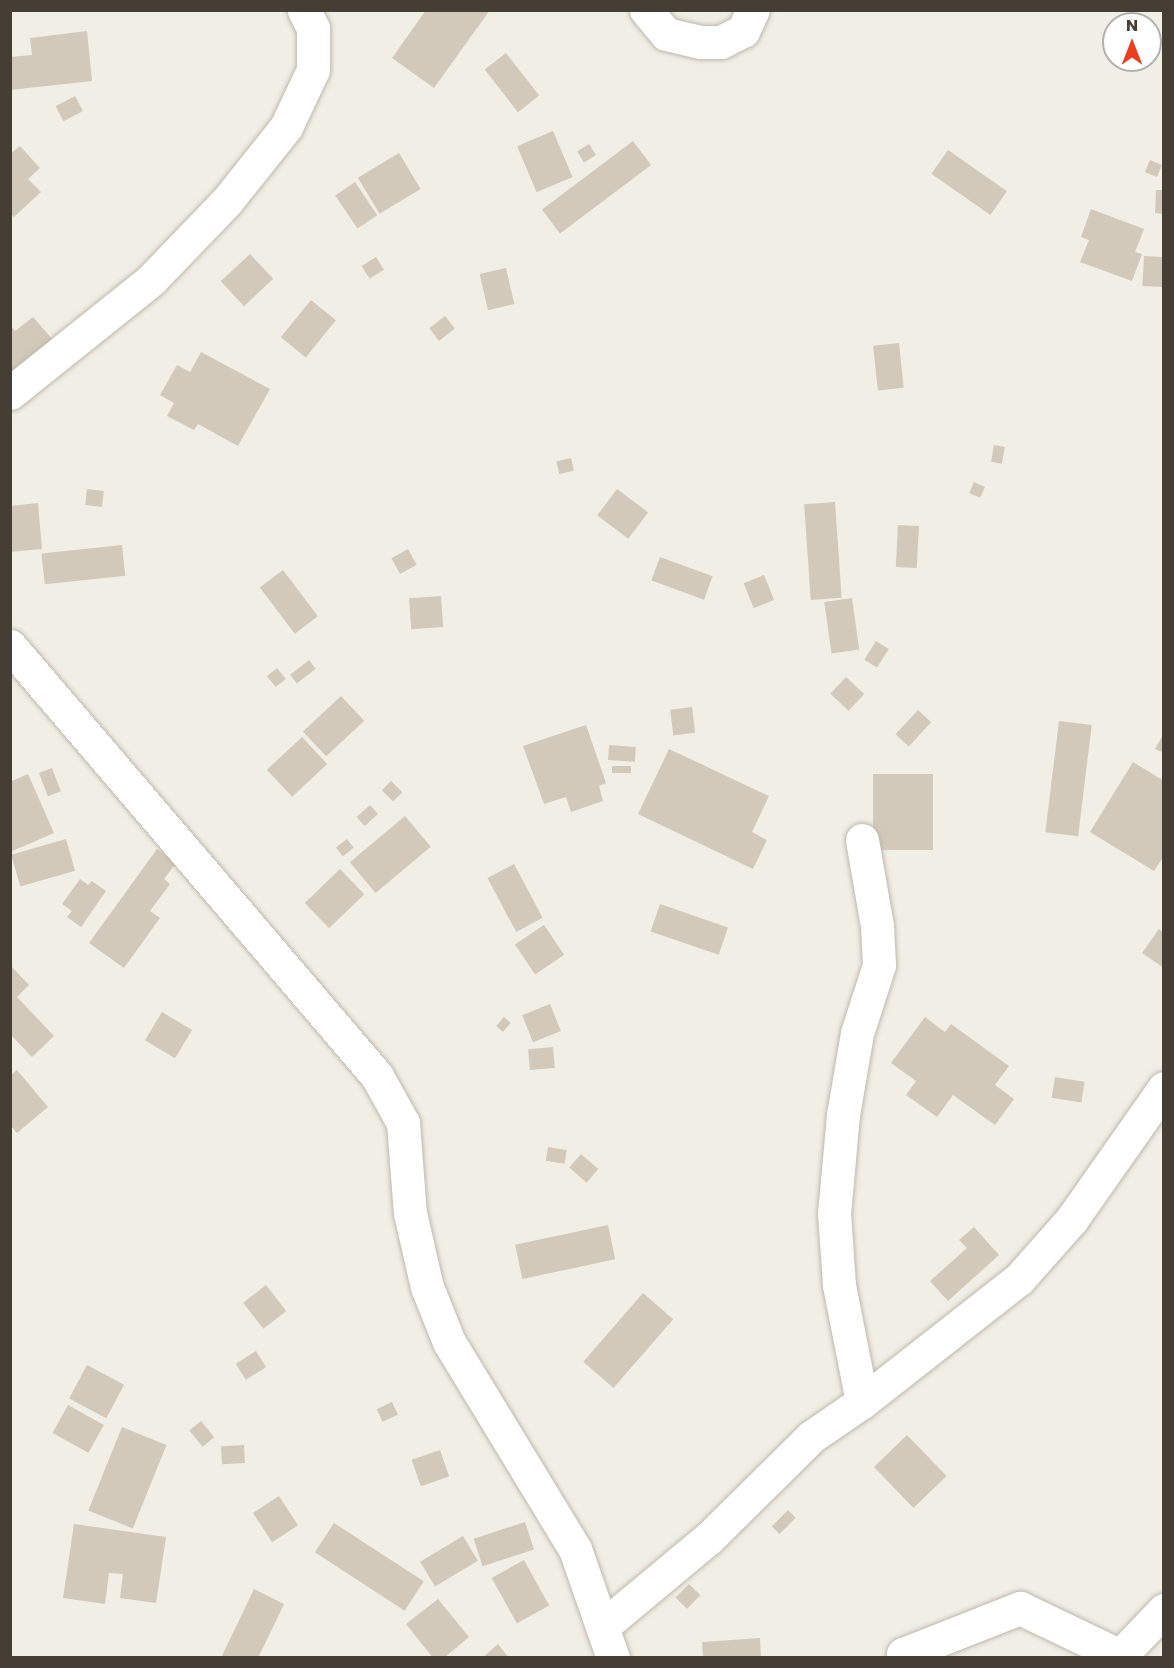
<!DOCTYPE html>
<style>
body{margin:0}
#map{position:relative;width:1174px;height:1668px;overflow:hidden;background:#f1eee5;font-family:Poppins,sans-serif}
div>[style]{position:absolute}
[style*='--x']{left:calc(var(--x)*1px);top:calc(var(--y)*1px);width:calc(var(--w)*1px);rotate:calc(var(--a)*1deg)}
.building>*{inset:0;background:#d2c9bb;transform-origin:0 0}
.roads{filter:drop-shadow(0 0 2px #bfb8ac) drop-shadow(0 0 2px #bfb8ac)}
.minor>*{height:33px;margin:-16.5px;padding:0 16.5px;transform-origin:16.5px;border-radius:16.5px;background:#fff}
span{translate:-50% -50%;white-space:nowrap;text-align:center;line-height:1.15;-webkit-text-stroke:6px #fff;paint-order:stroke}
.frame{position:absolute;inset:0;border:12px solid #443e35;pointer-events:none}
.north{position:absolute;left:1102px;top:12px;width:60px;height:60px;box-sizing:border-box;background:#fff;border:2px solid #b4b2ae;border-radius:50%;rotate:0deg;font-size:16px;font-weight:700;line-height:24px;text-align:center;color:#443e35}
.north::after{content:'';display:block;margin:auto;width:21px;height:27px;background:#ed3d21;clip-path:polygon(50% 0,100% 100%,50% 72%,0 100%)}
</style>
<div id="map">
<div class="building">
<div style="clip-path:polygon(426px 10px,490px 10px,434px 88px,392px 58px)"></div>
<div style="clip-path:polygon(87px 31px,92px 81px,10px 90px,10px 57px,32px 55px,30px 38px)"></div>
<div style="left:506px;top:53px;width:54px;height:27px;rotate:52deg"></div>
<div style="left:75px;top:96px;width:17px;height:22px;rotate:62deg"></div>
<div style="left:553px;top:131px;width:50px;height:39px;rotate:67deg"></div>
<div style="left:633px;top:141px;width:30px;height:114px;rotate:53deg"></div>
<div style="left:589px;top:144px;width:13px;height:14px;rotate:58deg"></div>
<div style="clip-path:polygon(20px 146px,40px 168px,28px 179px,41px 192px,14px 217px,10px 213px,10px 154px)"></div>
<div style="left:948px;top:150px;width:72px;height:29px;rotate:35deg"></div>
<div style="left:399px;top:153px;width:42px;height:48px;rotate:59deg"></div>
<div style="left:1150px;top:160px;width:13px;height:13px;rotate:23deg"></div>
<div style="left:355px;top:182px;width:40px;height:24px;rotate:56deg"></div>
<div style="clip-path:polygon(1156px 190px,1164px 190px,1164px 214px,1155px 213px)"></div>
<div style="clip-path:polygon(1091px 209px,1144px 229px,1135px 252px,1142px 254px,1132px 281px,1080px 262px,1089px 240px,1081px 237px)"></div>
<div style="left:250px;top:254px;width:34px;height:40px;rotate:47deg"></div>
<div style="left:1144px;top:256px;width:20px;height:30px;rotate:3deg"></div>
<div style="left:376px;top:257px;width:15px;height:17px;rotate:58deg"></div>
<div style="left:506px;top:268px;width:37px;height:27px;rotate:77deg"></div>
<div style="left:311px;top:300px;width:32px;height:48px;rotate:39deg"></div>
<div style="left:445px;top:316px;width:16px;height:20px;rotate:52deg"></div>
<div style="clip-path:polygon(33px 317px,53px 340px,10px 375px,10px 325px,15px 331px)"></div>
<div style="left:899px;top:343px;width:45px;height:26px;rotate:84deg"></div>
<div style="clip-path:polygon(201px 352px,270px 389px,238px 446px,198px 424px,194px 430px,167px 416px,174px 403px,160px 395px,177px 365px,190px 372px)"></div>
<div style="left:994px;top:445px;width:11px;height:17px;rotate:10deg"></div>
<div style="left:571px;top:458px;width:13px;height:15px;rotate:77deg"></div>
<div style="left:974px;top:482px;width:12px;height:12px;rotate:24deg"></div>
<div style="left:87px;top:489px;width:17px;height:16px;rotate:7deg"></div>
<div style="left:617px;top:489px;width:39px;height:33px;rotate:37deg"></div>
<div style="left:835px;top:502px;width:96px;height:31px;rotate:86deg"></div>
<div style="clip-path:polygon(38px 503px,42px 549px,10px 552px,10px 506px)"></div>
<div style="left:898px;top:525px;width:21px;height:42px;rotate:3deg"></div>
<div style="left:122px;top:545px;width:31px;height:81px;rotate:84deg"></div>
<div style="left:408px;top:549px;width:18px;height:19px;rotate:61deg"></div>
<div style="left:660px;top:557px;width:56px;height:25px;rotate:20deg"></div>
<div style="left:283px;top:570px;width:58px;height:29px;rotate:53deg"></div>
<div style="left:764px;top:575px;width:27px;height:22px;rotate:68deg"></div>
<div style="left:441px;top:596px;width:31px;height:32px;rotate:86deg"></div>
<div style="left:852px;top:598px;width:52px;height:28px;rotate:82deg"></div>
<div style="left:876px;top:641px;width:15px;height:22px;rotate:32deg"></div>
<div style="left:309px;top:660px;width:11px;height:24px;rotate:52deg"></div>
<div style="left:277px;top:668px;width:14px;height:13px;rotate:51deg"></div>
<div style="left:846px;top:677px;width:25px;height:23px;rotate:43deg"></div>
<div style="left:341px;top:696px;width:34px;height:52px;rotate:47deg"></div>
<div style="left:692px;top:707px;width:26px;height:22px;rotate:83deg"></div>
<div style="left:918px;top:710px;width:18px;height:33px;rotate:43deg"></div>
<div style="left:1059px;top:721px;width:33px;height:112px;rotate:7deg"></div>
<div style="clip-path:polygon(586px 725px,606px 783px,599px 786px,603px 801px,571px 812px,566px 797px,544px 804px,523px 746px)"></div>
<div style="clip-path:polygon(1164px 733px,1164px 753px,1155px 749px)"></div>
<div style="left:302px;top:737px;width:37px;height:48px;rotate:47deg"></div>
<div style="left:609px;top:745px;width:27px;height:15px;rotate:4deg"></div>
<div style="clip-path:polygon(669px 749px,769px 796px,752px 832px,767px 840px,753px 869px,638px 814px)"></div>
<div style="clip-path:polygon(1133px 762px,1164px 781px,1164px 856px,1154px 871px,1090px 832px)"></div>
<div style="left:612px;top:766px;width:19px;height:7px"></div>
<div style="left:52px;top:768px;width:25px;height:14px;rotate:69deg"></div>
<div style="clip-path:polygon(28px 774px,54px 833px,10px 852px,10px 782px)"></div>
<div style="left:873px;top:774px;width:60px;height:76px"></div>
<div style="left:391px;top:781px;width:16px;height:13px;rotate:45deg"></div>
<div style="left:370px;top:805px;width:12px;height:18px;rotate:48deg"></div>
<div style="left:405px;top:816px;width:40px;height:72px;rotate:50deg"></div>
<div style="left:66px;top:839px;width:33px;height:57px;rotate:74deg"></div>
<div style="left:347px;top:839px;width:11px;height:14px;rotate:52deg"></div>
<div style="clip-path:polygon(157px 849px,176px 863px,164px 879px,170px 884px,150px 911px,160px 918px,124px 968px,89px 943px)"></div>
<div style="left:514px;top:864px;width:61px;height:30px;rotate:62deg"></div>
<div style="left:340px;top:869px;width:35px;height:49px;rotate:46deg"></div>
<div style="clip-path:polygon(80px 879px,88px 885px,92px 881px,106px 891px,81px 927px,67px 917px,72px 911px,62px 904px)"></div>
<div style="left:660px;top:904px;width:72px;height:29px;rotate:19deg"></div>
<div style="left:544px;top:925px;width:36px;height:35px;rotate:56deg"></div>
<div style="clip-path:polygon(1159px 929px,1164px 933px,1164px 968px,1142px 953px)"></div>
<div style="clip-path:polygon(10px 965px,29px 985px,17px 997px,54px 1036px,32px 1057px,10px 1034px)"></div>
<div style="left:550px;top:1004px;width:29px;height:30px;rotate:68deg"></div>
<div style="left:162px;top:1012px;width:35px;height:33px;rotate:31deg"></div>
<div style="left:504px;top:1017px;width:9px;height:12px;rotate:41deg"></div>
<div style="clip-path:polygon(925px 1017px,945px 1032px,951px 1024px,1009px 1066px,995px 1085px,1014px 1099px,995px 1125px,953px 1095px,937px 1117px,906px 1095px,916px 1081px,891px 1063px)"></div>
<div style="left:553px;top:1047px;width:21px;height:25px;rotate:85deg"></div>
<div style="clip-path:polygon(17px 1070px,48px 1107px,17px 1133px,10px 1125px,10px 1076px)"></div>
<div style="left:1055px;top:1077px;width:30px;height:21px;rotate:9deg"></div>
<div style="left:548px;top:1147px;width:19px;height:14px;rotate:9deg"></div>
<div style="left:581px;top:1154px;width:23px;height:18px;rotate:41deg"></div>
<div style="left:608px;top:1225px;width:35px;height:95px;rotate:78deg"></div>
<div style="clip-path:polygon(974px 1227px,999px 1255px,948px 1301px,930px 1281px,967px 1248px,959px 1240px)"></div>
<div style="left:266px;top:1285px;width:33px;height:29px;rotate:52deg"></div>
<div style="left:643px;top:1293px;width:40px;height:91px;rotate:41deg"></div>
<div style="left:256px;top:1351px;width:19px;height:24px;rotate:58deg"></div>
<div style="left:87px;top:1365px;width:42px;height:38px;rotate:28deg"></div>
<div style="left:392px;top:1402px;width:14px;height:17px;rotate:65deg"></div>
<div style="left:68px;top:1405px;width:41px;height:32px;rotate:29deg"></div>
<div style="left:201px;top:1421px;width:21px;height:15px;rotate:51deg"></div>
<div style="left:122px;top:1427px;width:48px;height:90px;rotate:22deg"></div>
<div style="left:907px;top:1435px;width:57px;height:46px;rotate:46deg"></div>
<div style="left:244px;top:1445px;width:18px;height:23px;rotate:87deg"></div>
<div style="left:440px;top:1450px;width:28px;height:30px;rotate:71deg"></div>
<div style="left:279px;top:1496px;width:35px;height:31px;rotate:57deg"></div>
<div style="left:788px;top:1510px;width:11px;height:23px;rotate:45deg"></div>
<div style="left:525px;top:1522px;width:29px;height:54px;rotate:72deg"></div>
<div style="left:334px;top:1523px;width:107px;height:35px;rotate:33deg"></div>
<div style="clip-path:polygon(74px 1524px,166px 1537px,156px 1603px,120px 1598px,123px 1574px,109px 1573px,105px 1604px,63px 1598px)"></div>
<div style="left:463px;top:1536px;width:29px;height:50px;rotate:59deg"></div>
<div style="left:524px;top:1560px;width:52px;height:37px;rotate:61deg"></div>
<div style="left:689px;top:1584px;width:16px;height:19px;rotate:45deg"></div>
<div style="clip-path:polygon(254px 1589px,284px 1604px,258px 1658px,221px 1658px)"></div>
<div style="clip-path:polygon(438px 1599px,469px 1637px,444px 1658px,433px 1658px,406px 1624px)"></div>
<div style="clip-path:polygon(760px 1638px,761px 1658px,703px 1658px,702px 1642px)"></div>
<div style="clip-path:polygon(498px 1644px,509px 1658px,482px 1658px)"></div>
</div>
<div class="roads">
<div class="minor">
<div style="--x:646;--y:10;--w:31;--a:50"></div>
<div style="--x:666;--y:34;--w:36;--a:13"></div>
<div style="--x:701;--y:42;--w:20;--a:0"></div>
<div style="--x:721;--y:42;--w:25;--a:-27"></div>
<div style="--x:743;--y:31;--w:23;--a:-65"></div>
<div style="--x:10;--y:393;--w:181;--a:-38.7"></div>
<div style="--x:151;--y:280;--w:110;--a:-46.1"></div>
<div style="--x:227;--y:201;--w:95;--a:-51.4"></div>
<div style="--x:286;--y:127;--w:63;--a:-64.7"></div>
<div style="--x:313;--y:70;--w:42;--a:-90"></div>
<div style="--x:313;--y:28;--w:20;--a:-117"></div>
<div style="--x:10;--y:646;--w:565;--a:49.52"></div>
<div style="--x:377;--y:1076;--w:54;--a:61"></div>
<div style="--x:403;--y:1123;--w:90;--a:85.6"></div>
<div style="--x:410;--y:1213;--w:76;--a:77.1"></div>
<div style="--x:427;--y:1287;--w:59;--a:68.2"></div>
<div style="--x:449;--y:1342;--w:242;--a:58.7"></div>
<div style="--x:575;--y:1549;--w:115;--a:70.8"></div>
<div style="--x:862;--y:840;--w:87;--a:80.1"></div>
<div style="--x:877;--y:926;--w:39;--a:87"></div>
<div style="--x:879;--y:965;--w:71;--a:107.9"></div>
<div style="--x:857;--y:1033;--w:83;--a:99.7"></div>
<div style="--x:843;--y:1115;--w:98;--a:95.2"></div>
<div style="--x:834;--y:1213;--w:72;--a:86"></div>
<div style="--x:839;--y:1285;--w:119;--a:78.9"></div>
<div style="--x:602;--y:1627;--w:139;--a:-39.8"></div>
<div style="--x:709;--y:1538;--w:144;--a:-44.7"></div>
<div style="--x:811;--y:1437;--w:62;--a:-34.5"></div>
<div style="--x:862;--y:1402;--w:199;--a:-38.1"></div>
<div style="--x:1019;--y:1279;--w:80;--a:-48.5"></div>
<div style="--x:1072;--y:1219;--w:160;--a:-54.9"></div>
<div style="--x:903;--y:1658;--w:4;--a:-90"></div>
<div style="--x:903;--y:1654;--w:126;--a:-21.5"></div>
<div style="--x:1020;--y:1608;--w:111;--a:25.6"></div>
<div style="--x:1120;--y:1656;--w:64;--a:-46.3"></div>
</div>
</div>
<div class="frame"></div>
<div class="north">N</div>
</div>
